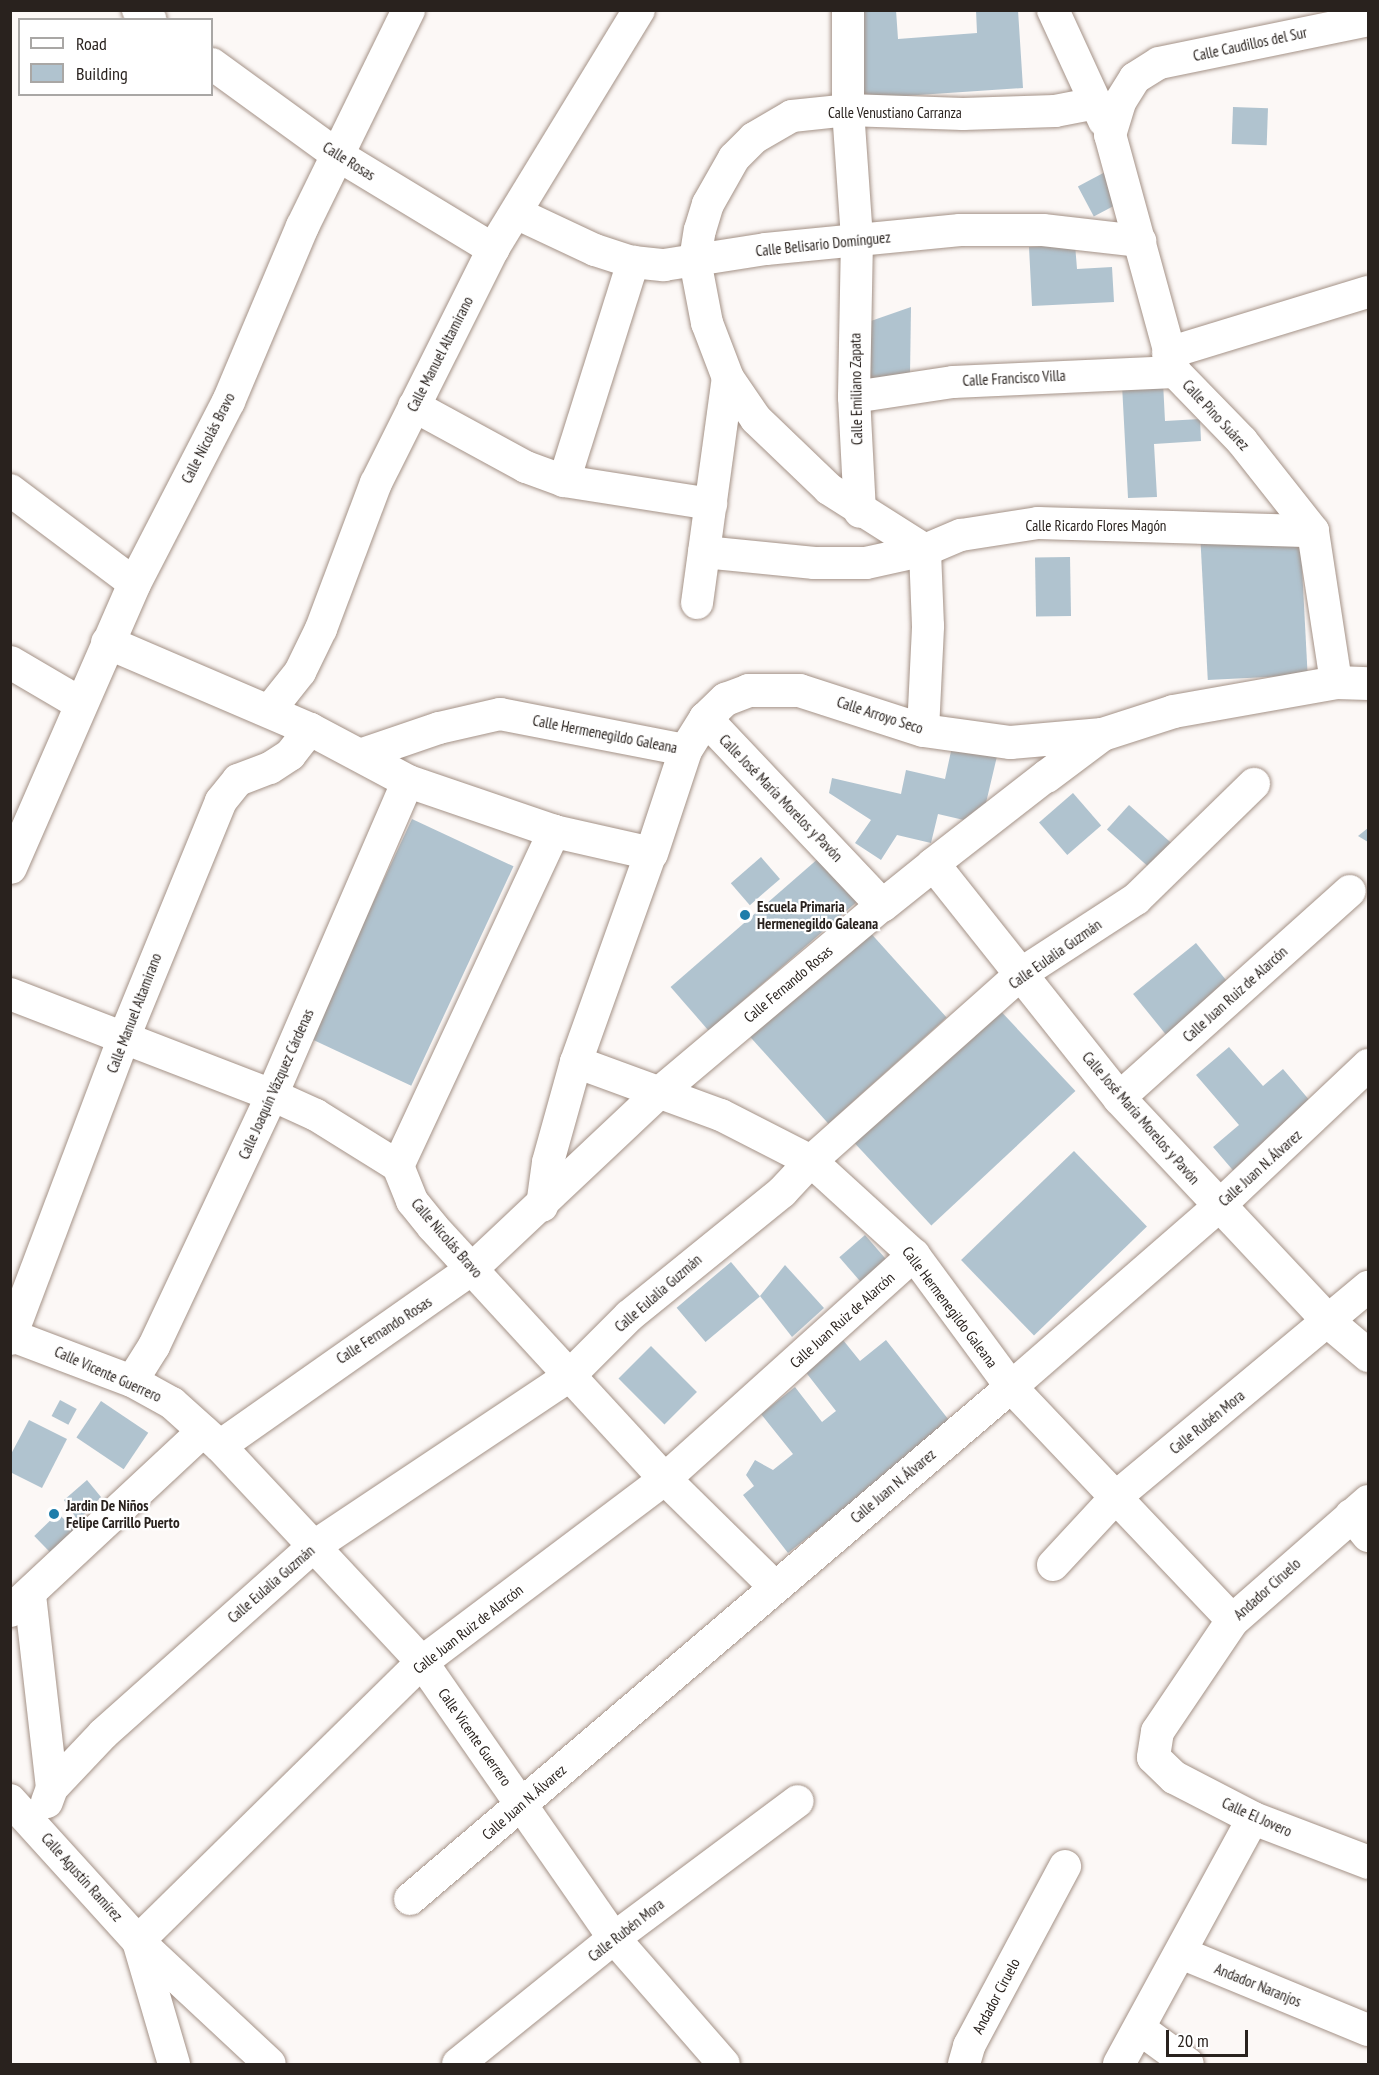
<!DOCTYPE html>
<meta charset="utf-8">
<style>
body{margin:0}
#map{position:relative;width:1379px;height:2075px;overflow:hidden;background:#fcf8f6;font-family:"PT Sans Narrow",sans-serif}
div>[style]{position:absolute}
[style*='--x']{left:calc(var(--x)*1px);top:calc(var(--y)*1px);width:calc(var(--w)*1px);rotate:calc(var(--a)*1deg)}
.building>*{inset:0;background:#b0c3cf;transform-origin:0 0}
.roads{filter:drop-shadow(0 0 2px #a49287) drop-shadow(0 0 2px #a49287)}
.minor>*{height:32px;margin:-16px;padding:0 16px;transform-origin:16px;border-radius:16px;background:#fff}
.tertiary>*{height:33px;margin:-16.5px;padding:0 16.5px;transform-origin:16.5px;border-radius:16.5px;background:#fff}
.dots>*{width:16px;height:16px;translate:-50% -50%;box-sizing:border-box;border:3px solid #fff;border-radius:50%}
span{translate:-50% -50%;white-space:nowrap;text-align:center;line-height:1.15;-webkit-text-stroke:4.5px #fff;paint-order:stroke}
.street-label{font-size:15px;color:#29221e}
.poi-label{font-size:15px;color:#29221e;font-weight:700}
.left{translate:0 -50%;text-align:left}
.frame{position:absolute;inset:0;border:12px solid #29221e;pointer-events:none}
.legend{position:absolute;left:18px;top:18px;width:195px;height:78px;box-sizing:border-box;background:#fff;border:2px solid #a9a7a5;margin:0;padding:8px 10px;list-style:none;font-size:18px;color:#29221e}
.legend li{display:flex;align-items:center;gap:12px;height:30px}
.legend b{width:30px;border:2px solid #a9a7a5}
.scale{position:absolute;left:1166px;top:2030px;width:82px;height:27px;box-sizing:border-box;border:3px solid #29221e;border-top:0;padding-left:8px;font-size:18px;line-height:21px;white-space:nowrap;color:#29221e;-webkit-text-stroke:4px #fff;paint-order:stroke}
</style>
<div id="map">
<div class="building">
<div style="clip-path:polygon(854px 10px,896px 10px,898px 39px,977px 33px,976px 10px,1018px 10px,1023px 88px,859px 99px)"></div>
<div style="left:1233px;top:107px;width:35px;height:37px;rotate:2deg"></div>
<div style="left:1107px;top:171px;width:34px;height:33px;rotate:62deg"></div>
<div style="clip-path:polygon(1075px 244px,1077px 269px,1112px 267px,1114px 302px,1032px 306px,1029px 247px)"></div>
<div style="clip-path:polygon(911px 307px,910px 375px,867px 386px,868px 322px)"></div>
<div style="clip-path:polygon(1163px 382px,1165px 421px,1200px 419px,1201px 441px,1154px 444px,1157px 497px,1128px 498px,1122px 385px)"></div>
<div style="left:1300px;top:529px;width:146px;height:100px;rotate:87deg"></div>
<div style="left:1070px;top:557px;width:59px;height:35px;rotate:89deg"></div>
<div style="clip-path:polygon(953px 742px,998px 752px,981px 824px,938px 814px,931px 843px,897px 835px,881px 860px,855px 843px,871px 820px,829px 793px,832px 778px,901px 794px,906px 770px,945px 779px)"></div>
<div style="left:1073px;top:793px;width:43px;height:45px;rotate:49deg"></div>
<div style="left:1129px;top:805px;width:58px;height:33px;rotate:42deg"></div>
<div style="left:412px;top:819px;width:112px;height:242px;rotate:25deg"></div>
<div style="clip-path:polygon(1368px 828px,1368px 842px,1358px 836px)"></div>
<div style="left:761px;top:857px;width:29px;height:40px;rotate:49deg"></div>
<div style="left:820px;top:857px;width:58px;height:198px;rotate:49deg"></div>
<div style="left:867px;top:929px;width:119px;height:159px;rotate:48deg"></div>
<div style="left:1196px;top:943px;width:56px;height:81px;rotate:51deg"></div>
<div style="left:997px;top:1007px;width:115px;height:197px;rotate:47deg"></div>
<div style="clip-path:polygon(1229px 1047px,1263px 1086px,1283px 1069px,1316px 1108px,1237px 1175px,1213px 1147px,1239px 1125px,1196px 1075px)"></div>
<div style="left:1074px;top:1151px;width:105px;height:157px;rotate:46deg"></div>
<div style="left:865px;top:1235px;width:40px;height:34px;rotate:49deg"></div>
<div style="left:731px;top:1262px;width:45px;height:71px;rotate:50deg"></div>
<div style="clip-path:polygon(785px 1265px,824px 1308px,792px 1337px,760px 1296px)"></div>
<div style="clip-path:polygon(839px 1335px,860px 1361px,886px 1340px,952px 1424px,788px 1553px,743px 1495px,754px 1486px,746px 1475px,755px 1460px,773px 1470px,793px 1454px,761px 1414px,795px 1387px,822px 1422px,836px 1411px,801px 1366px)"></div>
<div style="left:651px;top:1346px;width:65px;height:46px;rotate:45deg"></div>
<div style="left:60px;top:1400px;width:19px;height:18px;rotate:28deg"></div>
<div style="left:101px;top:1401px;width:57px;height:44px;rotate:34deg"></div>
<div style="clip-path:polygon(29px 1420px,67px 1439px,42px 1488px,10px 1472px,10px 1456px)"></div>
<div style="clip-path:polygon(87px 1480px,101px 1497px,78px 1521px,64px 1500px)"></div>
<div style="left:58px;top:1513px;width:29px;height:33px;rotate:46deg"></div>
</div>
<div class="roads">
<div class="minor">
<div style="--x:138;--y:10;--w:16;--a:38"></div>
<div style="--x:848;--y:10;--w:100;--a:90"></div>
<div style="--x:848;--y:110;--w:129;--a:86"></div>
<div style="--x:857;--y:239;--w:158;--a:91.1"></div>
<div style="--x:854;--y:397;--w:115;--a:87"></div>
<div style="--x:1053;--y:10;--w:122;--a:65.3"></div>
<div style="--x:212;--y:64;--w:153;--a:36"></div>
<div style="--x:336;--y:154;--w:184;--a:31.2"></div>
<div style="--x:516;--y:213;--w:87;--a:25.1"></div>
<div style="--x:595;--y:250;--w:40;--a:18"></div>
<div style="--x:633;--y:262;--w:31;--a:6"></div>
<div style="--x:664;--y:265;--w:103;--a:-8.9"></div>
<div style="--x:766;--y:249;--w:195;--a:-5.6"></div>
<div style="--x:960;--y:230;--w:83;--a:0"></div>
<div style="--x:1043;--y:230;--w:98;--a:6.5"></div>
<div style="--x:1168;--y:353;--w:209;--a:-17"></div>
<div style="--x:854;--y:397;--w:100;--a:-8.6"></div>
<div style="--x:953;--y:382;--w:222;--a:-2.6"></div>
<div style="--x:414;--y:406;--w:128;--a:28.6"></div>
<div style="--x:526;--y:467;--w:40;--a:20.2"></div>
<div style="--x:564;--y:481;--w:149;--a:8.9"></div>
<div style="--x:564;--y:481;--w:230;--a:-72.5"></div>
<div style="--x:10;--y:490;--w:155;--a:36.9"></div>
<div style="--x:704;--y:552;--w:111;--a:5.7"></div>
<div style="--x:814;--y:563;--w:52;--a:0"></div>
<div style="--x:866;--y:563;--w:60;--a:-12.4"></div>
<div style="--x:925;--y:550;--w:39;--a:-23"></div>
<div style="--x:961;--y:535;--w:78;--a:-8.9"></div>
<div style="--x:1038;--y:523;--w:275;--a:1.7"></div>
<div style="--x:697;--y:603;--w:227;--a:-82.2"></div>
<div style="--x:1336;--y:682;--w:153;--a:-98.7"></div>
<div style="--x:1313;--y:531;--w:115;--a:-128.3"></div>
<div style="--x:1242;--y:441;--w:96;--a:-134.2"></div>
<div style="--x:1175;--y:372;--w:246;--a:-105.3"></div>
<div style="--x:1110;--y:135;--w:34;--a:-73"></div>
<div style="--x:1120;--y:102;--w:28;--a:-58"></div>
<div style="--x:1135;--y:78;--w:28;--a:-32"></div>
<div style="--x:1159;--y:63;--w:213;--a:-11.6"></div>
<div style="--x:269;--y:711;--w:50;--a:-51.5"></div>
<div style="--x:300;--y:672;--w:48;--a:-64"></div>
<div style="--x:321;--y:629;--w:156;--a:-69.4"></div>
<div style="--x:376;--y:483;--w:262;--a:-63.4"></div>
<div style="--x:493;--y:249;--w:280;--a:-58.6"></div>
<div style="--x:923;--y:730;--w:104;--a:-87.2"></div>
<div style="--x:928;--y:626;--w:76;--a:-92.3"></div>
<div style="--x:925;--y:550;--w:114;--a:-147.6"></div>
<div style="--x:829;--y:489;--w:101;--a:-136.2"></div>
<div style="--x:756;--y:419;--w:50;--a:-124.3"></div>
<div style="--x:728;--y:378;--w:59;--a:-110.9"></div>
<div style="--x:707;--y:323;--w:64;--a:-100.8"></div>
<div style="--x:695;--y:260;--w:30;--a:-81"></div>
<div style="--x:700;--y:230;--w:27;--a:-73"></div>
<div style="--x:708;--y:204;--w:53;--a:-60.5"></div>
<div style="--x:734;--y:158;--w:28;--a:-45"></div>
<div style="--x:754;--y:138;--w:44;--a:-30.1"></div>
<div style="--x:792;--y:116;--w:56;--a:-6.1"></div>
<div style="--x:848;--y:110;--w:115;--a:2"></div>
<div style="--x:963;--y:114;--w:92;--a:-1.9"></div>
<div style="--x:1055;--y:111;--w:42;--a:-11"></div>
<div style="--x:360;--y:755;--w:83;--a:-18.9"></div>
<div style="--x:439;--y:728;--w:63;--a:-12.9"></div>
<div style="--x:500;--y:714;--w:188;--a:11"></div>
<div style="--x:933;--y:864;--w:143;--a:-37.9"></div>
<div style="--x:10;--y:994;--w:281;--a:21.1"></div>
<div style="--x:272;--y:1095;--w:48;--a:24.4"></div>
<div style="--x:316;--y:1115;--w:97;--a:31.9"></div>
<div style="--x:398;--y:1166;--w:38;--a:68"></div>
<div style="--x:412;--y:1201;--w:33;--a:51"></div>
<div style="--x:433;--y:1227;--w:343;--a:47.4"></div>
<div style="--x:665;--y:1479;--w:153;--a:44.5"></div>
<div style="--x:576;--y:1062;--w:154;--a:20.1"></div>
<div style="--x:721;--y:1115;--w:101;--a:27.1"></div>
<div style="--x:811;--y:1161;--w:139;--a:42.4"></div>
<div style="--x:914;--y:1255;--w:164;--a:53.7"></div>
<div style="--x:1011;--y:1387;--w:321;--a:46.5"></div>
<div style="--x:1119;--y:1098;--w:310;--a:-41.9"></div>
<div style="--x:398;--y:1166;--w:370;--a:-65"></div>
<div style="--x:542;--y:1206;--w:44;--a:-82.2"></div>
<div style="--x:548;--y:1162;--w:104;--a:-74.4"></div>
<div style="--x:576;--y:1062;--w:222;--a:-70.3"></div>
<div style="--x:10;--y:1335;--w:130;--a:20.7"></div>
<div style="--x:132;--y:1381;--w:46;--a:28.8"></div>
<div style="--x:172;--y:1403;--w:64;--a:41.9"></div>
<div style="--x:220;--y:1446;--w:296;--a:46.9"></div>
<div style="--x:422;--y:1662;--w:336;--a:55.2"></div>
<div style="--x:614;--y:1938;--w:167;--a:48.9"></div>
<div style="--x:10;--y:1339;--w:320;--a:-69.3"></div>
<div style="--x:123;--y:1040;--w:258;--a:-67.7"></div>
<div style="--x:221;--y:801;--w:27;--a:-51"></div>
<div style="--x:238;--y:780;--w:34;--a:-21"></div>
<div style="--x:270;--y:768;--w:24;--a:-33"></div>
<div style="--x:290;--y:755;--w:33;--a:-52"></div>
<div style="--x:132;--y:1381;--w:41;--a:-57.8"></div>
<div style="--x:154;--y:1346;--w:277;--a:-64.8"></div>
<div style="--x:272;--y:1095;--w:342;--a:-66.6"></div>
<div style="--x:220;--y:1446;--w:309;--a:-35.1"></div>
<div style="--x:473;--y:1268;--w:255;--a:-43.3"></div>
<div style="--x:659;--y:1093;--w:292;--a:-40.1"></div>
<div style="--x:1351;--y:1515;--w:27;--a:51"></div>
<div style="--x:1053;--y:1565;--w:94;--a:-47.2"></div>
<div style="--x:1117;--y:1496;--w:327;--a:-39.8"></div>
<div style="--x:30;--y:1595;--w:194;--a:83.5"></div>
<div style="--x:52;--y:1788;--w:15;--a:110"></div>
<div style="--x:10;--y:1611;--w:264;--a:-43"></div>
<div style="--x:52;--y:1788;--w:74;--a:-46.6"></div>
<div style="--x:103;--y:1734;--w:281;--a:-41.7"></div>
<div style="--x:313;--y:1547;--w:308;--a:-33.7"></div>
<div style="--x:569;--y:1376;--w:85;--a:-45"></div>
<div style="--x:629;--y:1316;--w:197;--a:-39"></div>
<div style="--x:782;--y:1192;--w:42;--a:-46.9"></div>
<div style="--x:811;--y:1161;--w:283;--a:-41.7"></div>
<div style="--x:1022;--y:973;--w:136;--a:-33"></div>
<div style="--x:1136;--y:899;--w:165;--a:-44.3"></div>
<div style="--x:10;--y:1800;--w:190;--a:47.8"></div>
<div style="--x:138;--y:1941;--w:180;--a:43"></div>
<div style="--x:410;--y:1899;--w:790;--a:-40.43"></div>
<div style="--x:1011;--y:1387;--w:274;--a:-41"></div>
<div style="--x:1218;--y:1207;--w:207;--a:-43.4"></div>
<div style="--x:1181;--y:1953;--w:202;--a:22.4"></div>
<div style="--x:1140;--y:2029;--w:59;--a:36.1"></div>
<div style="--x:174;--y:2064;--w:128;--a:-106.3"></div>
<div style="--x:138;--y:1941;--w:398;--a:-44.5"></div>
<div style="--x:422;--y:1662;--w:304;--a:-37"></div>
<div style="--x:665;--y:1479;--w:335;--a:-42"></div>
<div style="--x:458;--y:2064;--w:201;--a:-38.9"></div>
<div style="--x:614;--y:1938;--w:229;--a:-36.7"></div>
<div style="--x:964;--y:2064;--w:19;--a:-74"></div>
<div style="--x:969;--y:2046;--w:204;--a:-61.9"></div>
<div style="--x:1119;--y:2064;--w:280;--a:-61.4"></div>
</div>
<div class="tertiary">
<div style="--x:107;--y:642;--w:221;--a:23.2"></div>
<div style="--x:310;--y:729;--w:111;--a:28"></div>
<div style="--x:408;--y:781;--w:154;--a:18.9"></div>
<div style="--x:554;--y:831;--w:99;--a:12.8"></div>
<div style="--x:651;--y:853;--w:108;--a:-71.7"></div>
<div style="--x:685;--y:750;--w:38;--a:-58"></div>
<div style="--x:705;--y:718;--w:28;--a:-44"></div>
<div style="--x:725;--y:699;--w:25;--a:-21"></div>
<div style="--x:748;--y:690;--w:51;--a:0"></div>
<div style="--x:799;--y:690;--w:130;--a:17.9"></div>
<div style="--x:923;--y:730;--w:88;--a:7.9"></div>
<div style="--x:1010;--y:742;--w:92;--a:-5"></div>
<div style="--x:10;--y:662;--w:81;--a:30.4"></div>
<div style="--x:705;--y:718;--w:257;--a:46.6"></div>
<div style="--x:882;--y:905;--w:65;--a:-38.8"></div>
<div style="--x:933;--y:864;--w:299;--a:51.5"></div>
<div style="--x:1119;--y:1098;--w:308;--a:46.8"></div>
<div style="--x:1330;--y:1323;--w:50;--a:40.1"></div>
<div style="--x:1046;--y:776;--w:70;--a:-36.9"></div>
<div style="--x:1102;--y:734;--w:75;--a:-17.9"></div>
<div style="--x:1173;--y:711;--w:166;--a:-10.1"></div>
<div style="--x:1336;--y:682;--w:32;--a:2"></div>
<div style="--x:10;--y:867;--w:310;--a:-66.4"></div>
<div style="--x:134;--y:583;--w:205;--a:-62.7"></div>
<div style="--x:228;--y:401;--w:190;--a:-67.1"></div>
<div style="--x:302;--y:226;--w:241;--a:-63.9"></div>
<div style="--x:1368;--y:1501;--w:181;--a:138.8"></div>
<div style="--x:1232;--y:1620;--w:134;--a:124"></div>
<div style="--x:1157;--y:1731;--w:26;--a:99"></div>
<div style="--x:1153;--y:1757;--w:29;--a:44"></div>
<div style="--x:1174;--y:1777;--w:89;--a:27.4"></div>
<div style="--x:1253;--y:1818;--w:123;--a:20.9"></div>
</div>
</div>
<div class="dots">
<div style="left:745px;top:915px;background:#1f7daa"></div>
<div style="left:54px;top:1514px;background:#1f7daa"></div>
</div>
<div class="street-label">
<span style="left:1250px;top:44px;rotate:-12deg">Calle Caudillos del Sur</span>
<span style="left:895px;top:113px">Calle Venustiano Carranza</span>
<span style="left:349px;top:161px;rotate:32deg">Calle Rosas</span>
<span style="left:823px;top:244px;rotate:-6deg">Calle Belisario Domínguez</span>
<span style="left:440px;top:354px;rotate:-63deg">Calle Manuel Altamirano</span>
<span style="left:1014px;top:378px;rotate:-3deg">Calle Francisco Villa</span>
<span style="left:856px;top:389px;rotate:-91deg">Calle Emiliano Zapata</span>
<span style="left:1216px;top:415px;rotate:47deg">Calle Pino Suárez</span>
<span style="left:208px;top:438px;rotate:-63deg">Calle Nicolás Bravo</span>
<span style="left:1096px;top:526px">Calle Ricardo Flores Magón</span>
<span style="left:880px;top:715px;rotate:18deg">Calle Arroyo Seco</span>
<span style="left:605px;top:734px;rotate:11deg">Calle Hermenegildo Galeana</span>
<span style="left:781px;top:798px;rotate:46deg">Calle José María Morelos y Pavón</span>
<span style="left:1055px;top:954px;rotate:-35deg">Calle Eulalia Guzmán</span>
<span style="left:788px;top:984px;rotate:-40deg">Calle Fernando Rosas</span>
<span style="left:1235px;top:994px;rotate:-42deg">Calle Juan Ruiz de Alarcón</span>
<span style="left:134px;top:1013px;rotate:-69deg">Calle Manuel Altamirano</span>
<span style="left:276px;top:1084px;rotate:-66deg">Calle Joaquín Vázquez Cárdenas</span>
<span style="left:1141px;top:1118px;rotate:49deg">Calle José María Morelos y Pavón</span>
<span style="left:1260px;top:1168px;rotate:-42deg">Calle Juan N. Álvarez</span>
<span style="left:447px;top:1238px;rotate:49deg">Calle Nicolás Bravo</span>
<span style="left:658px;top:1293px;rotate:-41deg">Calle Eulalia Guzmán</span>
<span style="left:950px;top:1307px;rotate:53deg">Calle Hermenegildo Galeana</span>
<span style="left:842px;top:1320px;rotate:-42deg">Calle Juan Ruiz de Alarcón</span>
<span style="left:384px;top:1330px;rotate:-33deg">Calle Fernando Rosas</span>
<span style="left:108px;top:1374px;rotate:24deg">Calle Vicente Guerrero</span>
<span style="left:1207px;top:1422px;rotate:-39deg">Calle Rubén Mora</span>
<span style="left:893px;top:1486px;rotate:-40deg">Calle Juan N. Álvarez</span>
<span style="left:271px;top:1584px;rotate:-41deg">Calle Eulalia Guzmán</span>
<span style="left:1267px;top:1589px;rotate:-42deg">Andador Ciruelo</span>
<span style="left:468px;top:1629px;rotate:-38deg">Calle Juan Ruiz de Alarcón</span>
<span style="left:475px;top:1737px;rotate:55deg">Calle Vicente Guerrero</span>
<span style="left:524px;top:1802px;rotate:-41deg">Calle Juan N. Álvarez</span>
<span style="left:1257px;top:1817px;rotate:24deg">Calle El Jovero</span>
<span style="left:82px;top:1877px;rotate:48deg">Calle Agustín Ramírez</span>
<span style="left:626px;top:1930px;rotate:-38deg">Calle Rubén Mora</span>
<span style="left:1258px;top:1985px;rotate:22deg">Andador Naranjos</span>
<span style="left:996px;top:1996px;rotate:-62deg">Andador Ciruelo</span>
</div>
<div class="poi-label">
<span class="left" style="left:757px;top:915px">Escuela Primaria<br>Hermenegildo Galeana</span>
<span class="left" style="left:66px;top:1514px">Jardin De Niños<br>Felipe Carrillo Puerto</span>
</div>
<div class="frame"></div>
<ul class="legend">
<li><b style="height:8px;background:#fff"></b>Road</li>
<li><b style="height:16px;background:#b0c3cf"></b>Building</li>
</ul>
<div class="scale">20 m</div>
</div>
